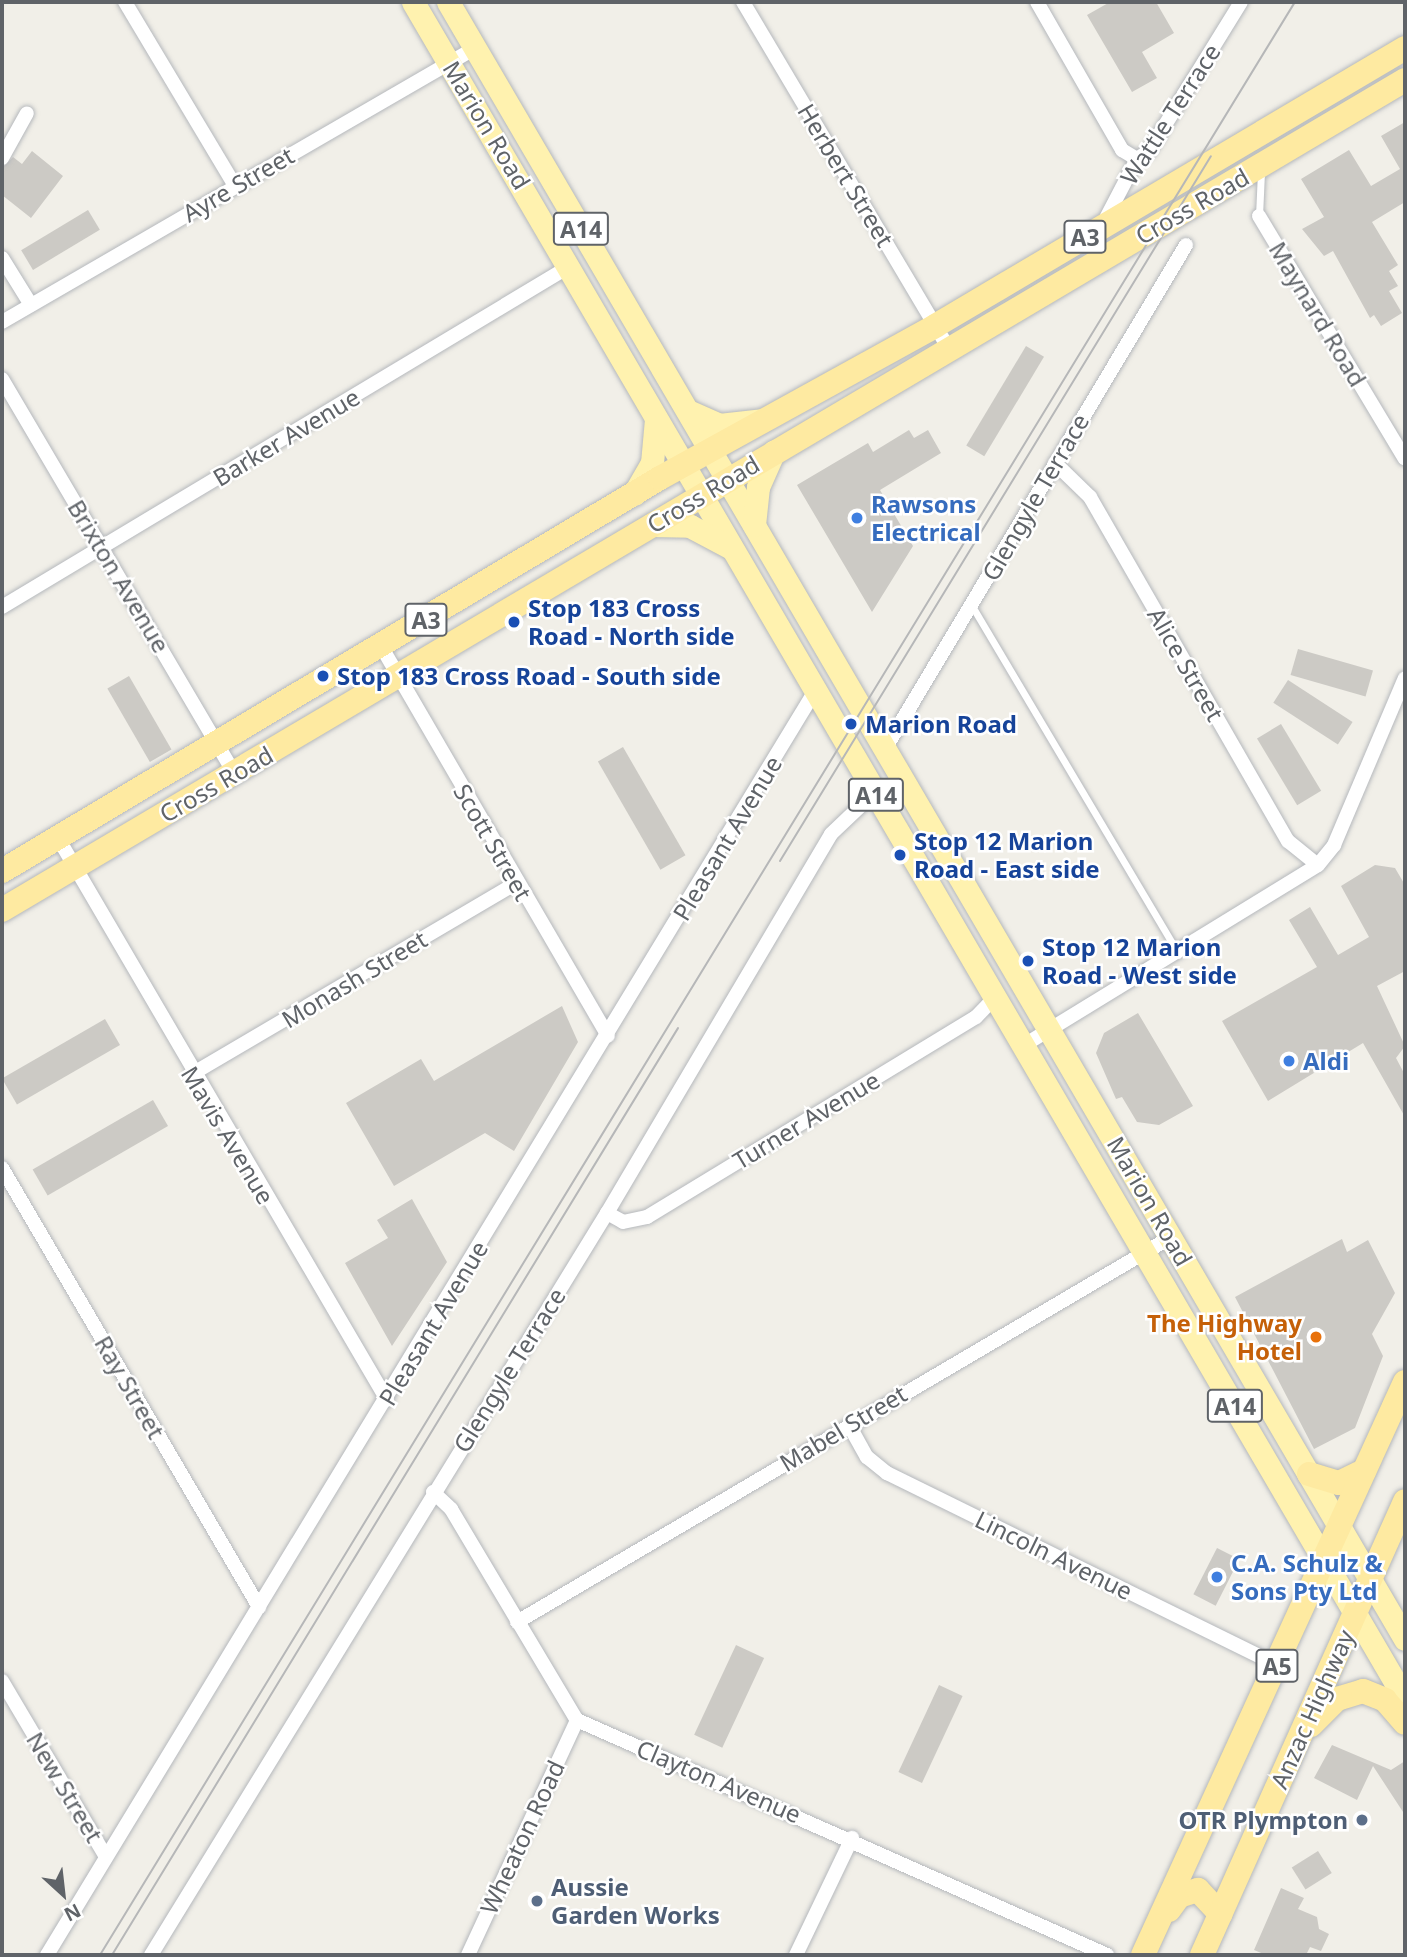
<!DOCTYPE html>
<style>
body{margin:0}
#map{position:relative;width:1407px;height:1957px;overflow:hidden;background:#f1efe8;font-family:"Noto Sans",sans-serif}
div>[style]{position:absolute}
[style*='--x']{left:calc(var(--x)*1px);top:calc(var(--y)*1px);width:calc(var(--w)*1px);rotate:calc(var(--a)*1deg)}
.building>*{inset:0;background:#cccac5;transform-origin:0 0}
.roads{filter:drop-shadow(0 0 2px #b5b8bc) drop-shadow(0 0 2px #b5b8bc)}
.service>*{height:7px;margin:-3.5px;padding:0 3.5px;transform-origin:3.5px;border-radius:3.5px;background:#fff}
.minor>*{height:14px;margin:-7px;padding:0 7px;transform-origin:7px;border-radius:7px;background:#fff}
.primary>*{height:23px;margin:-11.5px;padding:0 11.5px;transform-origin:11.5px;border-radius:11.5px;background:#fff2af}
.trunk>*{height:24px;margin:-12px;padding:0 12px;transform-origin:12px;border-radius:12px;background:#feeaa1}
.tram>*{height:2px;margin:-1px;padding:0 1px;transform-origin:1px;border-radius:1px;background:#b6b7b8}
.dots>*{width:19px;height:19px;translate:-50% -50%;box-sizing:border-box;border:4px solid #fff;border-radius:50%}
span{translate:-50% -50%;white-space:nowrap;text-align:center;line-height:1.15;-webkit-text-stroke:5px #fff;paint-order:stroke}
.shield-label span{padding:2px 5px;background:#fff;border:2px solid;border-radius:5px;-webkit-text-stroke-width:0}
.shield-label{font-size:23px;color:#5f6368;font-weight:700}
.street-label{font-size:24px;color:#5f6368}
.shop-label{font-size:24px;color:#366cbe;font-weight:700}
.left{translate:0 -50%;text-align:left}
.transit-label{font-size:24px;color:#164399;font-weight:700}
.food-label{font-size:24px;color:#c56008;font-weight:700}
.right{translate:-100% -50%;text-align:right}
.service-label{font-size:24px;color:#4e5e75;font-weight:700}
.frame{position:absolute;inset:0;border:4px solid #5f6368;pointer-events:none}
.north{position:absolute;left:28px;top:1859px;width:70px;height:70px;-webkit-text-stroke:5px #fff;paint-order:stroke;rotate:153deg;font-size:19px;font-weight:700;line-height:28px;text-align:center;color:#5f6368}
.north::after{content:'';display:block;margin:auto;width:24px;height:32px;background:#5f6368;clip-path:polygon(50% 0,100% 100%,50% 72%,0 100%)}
</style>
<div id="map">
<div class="building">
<div style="clip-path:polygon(1110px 2px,1156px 2px,1174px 33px,1142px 52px,1157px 78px,1132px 92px,1087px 15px)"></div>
<div style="clip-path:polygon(1405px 122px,1405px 202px,1372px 222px,1398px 265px,1389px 271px,1398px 286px,1389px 291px,1402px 313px,1381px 326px,1374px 315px,1370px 318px,1333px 251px,1324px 256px,1302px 229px,1324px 217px,1301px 179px,1349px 150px,1371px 186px,1400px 169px,1381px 136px)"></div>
<div style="clip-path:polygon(32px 151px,63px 176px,31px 218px,2px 195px,2px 168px,13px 157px,22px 164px)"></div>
<div style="left:88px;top:210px;width:23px;height:78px;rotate:59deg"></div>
<div style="left:1026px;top:346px;width:21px;height:116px;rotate:31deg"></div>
<div style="clip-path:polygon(909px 430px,914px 438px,928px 430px,941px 453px,880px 490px,913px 546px,872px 612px,797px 485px,868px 443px,873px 452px)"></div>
<div style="left:1298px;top:649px;width:78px;height:27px;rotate:16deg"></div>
<div style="left:129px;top:676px;width:85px;height:25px;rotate:60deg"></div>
<div style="left:1288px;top:680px;width:77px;height:27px;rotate:33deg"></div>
<div style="left:1281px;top:724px;width:78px;height:28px;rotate:59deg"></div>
<div style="left:623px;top:747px;width:125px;height:29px;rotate:60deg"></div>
<div style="clip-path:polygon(1375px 865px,1395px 868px,1405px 885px,1405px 971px,1377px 986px,1405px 1046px,1396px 1058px,1405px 1075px,1405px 1117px,1363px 1043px,1268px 1101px,1222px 1021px,1317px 967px,1289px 920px,1310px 907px,1338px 955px,1369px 937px,1341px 886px)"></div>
<div style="clip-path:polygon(562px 1006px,578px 1042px,514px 1151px,485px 1133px,394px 1186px,346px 1103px,421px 1059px,434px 1081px)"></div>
<div style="clip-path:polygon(1138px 1013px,1193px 1106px,1159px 1125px,1137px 1122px,1122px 1097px,1116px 1099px,1096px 1053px,1104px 1033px)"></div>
<div style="left:105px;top:1019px;width:30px;height:119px;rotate:60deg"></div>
<div style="left:153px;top:1100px;width:30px;height:139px;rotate:60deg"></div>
<div style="clip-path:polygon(412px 1199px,447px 1262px,392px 1346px,345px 1263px,388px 1238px,377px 1220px)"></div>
<div style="clip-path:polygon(1342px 1239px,1347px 1252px,1368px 1240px,1395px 1293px,1372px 1334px,1383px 1356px,1355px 1428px,1314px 1449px,1235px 1297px)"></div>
<div style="left:1217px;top:1548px;width:25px;height:52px;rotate:27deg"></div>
<div style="left:736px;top:1645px;width:31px;height:99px;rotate:25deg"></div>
<div style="left:939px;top:1685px;width:26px;height:96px;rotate:25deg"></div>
<div style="clip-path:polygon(1332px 1745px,1391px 1770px,1405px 1761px,1405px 1815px,1373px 1766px,1357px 1800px,1314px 1778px)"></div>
<div style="left:1318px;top:1851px;width:26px;height:31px;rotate:58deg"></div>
<div style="clip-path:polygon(1281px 1888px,1304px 1898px,1298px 1909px,1317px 1917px,1319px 1929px,1329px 1934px,1321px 1951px,1310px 1947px,1306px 1955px,1266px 1955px,1254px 1950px)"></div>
</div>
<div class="roads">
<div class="service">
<div style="--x:1259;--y:216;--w:44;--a:-87.4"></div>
<div style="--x:972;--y:606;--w:405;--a:59.3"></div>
</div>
<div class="minor">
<div style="--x:125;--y:2;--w:214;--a:59.1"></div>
<div style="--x:743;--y:2;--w:404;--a:59.3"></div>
<div style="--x:1037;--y:2;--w:171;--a:60.1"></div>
<div style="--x:1122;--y:150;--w:17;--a:31"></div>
<div style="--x:2;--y:158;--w:51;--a:-60.9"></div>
<div style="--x:1259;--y:216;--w:283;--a:59"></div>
<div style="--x:1103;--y:224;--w:73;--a:-62.4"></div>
<div style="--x:1137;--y:159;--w:14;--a:-34"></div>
<div style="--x:1149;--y:151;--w:175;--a:-58.3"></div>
<div style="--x:2;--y:258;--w:55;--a:58.3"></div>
<div style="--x:2;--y:322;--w:547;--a:-30.08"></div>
<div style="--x:2;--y:379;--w:459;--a:59.5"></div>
<div style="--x:1055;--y:463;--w:49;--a:44.2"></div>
<div style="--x:1090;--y:497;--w:397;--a:60.1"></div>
<div style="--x:1288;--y:841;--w:38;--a:39"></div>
<div style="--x:2;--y:607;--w:662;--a:-30.98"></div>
<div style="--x:381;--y:646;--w:451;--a:59.8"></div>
<div style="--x:885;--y:749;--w:587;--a:-59.15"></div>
<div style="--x:58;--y:838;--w:651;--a:59.65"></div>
<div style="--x:1026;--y:1044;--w:342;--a:-31.5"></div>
<div style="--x:1318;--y:865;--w:26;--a:-51"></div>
<div style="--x:1334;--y:845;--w:181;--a:-67"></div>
<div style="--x:192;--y:1074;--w:376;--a:-30.5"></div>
<div style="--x:2;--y:1168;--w:509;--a:59.65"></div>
<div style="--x:607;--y:1213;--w:18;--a:29"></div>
<div style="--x:623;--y:1222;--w:25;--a:-12"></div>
<div style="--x:647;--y:1217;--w:385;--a:-31.3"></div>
<div style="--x:976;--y:1017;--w:30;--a:-46"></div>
<div style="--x:849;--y:1425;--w:37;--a:61"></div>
<div style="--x:867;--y:1457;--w:26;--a:39"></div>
<div style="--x:887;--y:1473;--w:435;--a:26.2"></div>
<div style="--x:433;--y:1492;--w:25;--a:43"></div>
<div style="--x:451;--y:1509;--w:246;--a:59.2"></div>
<div style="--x:577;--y:1720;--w:580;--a:23.91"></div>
<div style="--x:517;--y:1622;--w:759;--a:-30.48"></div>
<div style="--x:2;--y:1681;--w:204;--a:59.4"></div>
<div style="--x:47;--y:1955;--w:1481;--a:-58.72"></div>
<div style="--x:151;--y:1955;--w:871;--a:-58.43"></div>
<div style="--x:607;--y:1213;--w:440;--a:-59.4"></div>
<div style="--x:831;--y:834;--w:59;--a:-43.6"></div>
<div style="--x:468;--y:1955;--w:259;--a:-65.1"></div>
<div style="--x:796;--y:1955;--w:130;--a:-64.4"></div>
</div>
<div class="primary">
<div style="--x:413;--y:2;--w:1966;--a:59.69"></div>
<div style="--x:448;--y:2;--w:1896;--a:59.69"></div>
<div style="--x:688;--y:411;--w:34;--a:24"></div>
<div style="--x:719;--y:425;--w:43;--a:-6.6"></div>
<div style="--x:634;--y:494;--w:36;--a:-60"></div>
<div style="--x:652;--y:463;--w:44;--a:-84.8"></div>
<div style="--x:651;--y:525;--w:39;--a:1"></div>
<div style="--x:690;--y:526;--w:47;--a:28.2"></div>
<div style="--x:754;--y:525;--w:38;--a:-84"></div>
<div style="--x:758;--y:487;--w:39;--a:-66"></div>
</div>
<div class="trunk">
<div style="--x:2;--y:871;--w:766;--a:-30.85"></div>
<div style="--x:660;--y:478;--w:314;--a:-28.9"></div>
<div style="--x:935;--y:326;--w:546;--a:-30.6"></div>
<div style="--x:2;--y:910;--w:1630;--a:-30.61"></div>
<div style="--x:1309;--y:1474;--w:31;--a:17"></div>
<div style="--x:1339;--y:1483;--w:28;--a:-26"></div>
<div style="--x:1311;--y:1725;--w:37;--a:-45"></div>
<div style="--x:1337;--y:1699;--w:27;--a:-17"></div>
<div style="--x:1363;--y:1691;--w:24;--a:22"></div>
<div style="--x:1385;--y:1700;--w:30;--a:49"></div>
<div style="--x:1169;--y:1910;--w:17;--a:-54"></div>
<div style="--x:1179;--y:1896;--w:20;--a:-18"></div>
<div style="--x:1198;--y:1890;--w:33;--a:47"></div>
<div style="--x:1143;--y:1955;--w:630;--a:-65.43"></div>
<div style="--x:1202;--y:1955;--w:497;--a:-65.9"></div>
</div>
</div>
<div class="tram">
<div style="--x:780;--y:861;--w:826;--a:-58.56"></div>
<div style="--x:100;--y:1955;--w:2290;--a:-58.54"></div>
<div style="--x:112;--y:1955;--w:1086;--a:-58.59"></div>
</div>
<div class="dots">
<div style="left:857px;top:518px;background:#3f7fe0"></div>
<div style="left:514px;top:622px;background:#1a4fb4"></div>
<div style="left:323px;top:676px;background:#1a4fb4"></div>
<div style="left:851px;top:724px;background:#1a4fb4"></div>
<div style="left:900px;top:855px;background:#1a4fb4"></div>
<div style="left:1028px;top:961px;background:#1a4fb4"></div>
<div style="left:1289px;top:1061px;background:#3f7fe0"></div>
<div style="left:1316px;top:1337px;background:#e8710a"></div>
<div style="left:1217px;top:1577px;background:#3f7fe0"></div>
<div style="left:1362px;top:1820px;background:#5c6f8a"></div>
<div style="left:537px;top:1901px;background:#5c6f8a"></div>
</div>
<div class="shield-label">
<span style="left:581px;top:229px">A14</span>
<span style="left:1085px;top:237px">A3</span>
<span style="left:426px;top:620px">A3</span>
<span style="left:876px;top:795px">A14</span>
<span style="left:1235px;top:1406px">A14</span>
<span style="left:1277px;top:1666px">A5</span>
</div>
<div class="street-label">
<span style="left:1170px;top:114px;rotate:-57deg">Wattle Terrace</span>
<span style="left:487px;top:125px;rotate:59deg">Marion Road</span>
<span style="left:846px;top:175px;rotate:59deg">Herbert Street</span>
<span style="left:238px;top:184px;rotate:-30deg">Ayre Street</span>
<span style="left:1192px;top:206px;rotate:-30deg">Cross Road</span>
<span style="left:1318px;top:314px;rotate:59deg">Maynard Road</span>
<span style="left:286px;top:437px;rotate:-31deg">Barker Avenue</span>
<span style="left:703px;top:494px;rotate:-31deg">Cross Road</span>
<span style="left:1035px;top:497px;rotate:-60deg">Glengyle Terrace</span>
<span style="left:119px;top:576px;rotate:59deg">Brixton Avenue</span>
<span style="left:1186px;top:664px;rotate:60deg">Alice Street</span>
<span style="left:216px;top:784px;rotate:-30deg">Cross Road</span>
<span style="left:727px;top:838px;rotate:-59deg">Pleasant Avenue</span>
<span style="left:493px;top:842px;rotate:60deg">Scott Street</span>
<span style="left:354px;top:979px;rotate:-31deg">Monash Street</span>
<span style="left:806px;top:1120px;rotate:-31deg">Turner Avenue</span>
<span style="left:228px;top:1135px;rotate:59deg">Mavis Avenue</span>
<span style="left:1150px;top:1201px;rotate:60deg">Marion Road</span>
<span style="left:433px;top:1323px;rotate:-59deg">Pleasant Avenue</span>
<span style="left:509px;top:1370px;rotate:-58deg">Glengyle Terrace</span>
<span style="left:130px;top:1387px;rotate:60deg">Ray Street</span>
<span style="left:843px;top:1428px;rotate:-31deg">Mabel Street</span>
<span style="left:1054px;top:1555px;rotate:26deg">Lincoln Avenue</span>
<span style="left:1312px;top:1709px;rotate:-66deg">Anzac Highway</span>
<span style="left:719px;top:1781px;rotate:23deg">Clayton Avenue</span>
<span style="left:65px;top:1787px;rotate:59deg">New Street</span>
<span style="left:522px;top:1837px;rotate:-65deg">Wheaton Road</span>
</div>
<div class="shop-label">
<span class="left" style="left:871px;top:518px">Rawsons<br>Electrical</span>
<span class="left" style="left:1303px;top:1061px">Aldi</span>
<span class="left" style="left:1231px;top:1577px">C.A. Schulz &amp;<br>Sons Pty Ltd</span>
</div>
<div class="transit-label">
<span class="left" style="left:528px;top:622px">Stop 183 Cross<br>Road - North side</span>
<span class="left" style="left:337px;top:676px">Stop 183 Cross Road - South side</span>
<span class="left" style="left:865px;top:724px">Marion Road</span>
<span class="left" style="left:914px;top:855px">Stop 12 Marion<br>Road - East side</span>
<span class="left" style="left:1042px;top:961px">Stop 12 Marion<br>Road - West side</span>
</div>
<div class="food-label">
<span class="right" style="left:1302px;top:1337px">The Highway<br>Hotel</span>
</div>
<div class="service-label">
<span class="right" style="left:1348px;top:1820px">OTR Plympton</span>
<span class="left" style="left:551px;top:1901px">Aussie<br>Garden Works</span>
</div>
<div class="frame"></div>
<div class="north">N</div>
</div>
